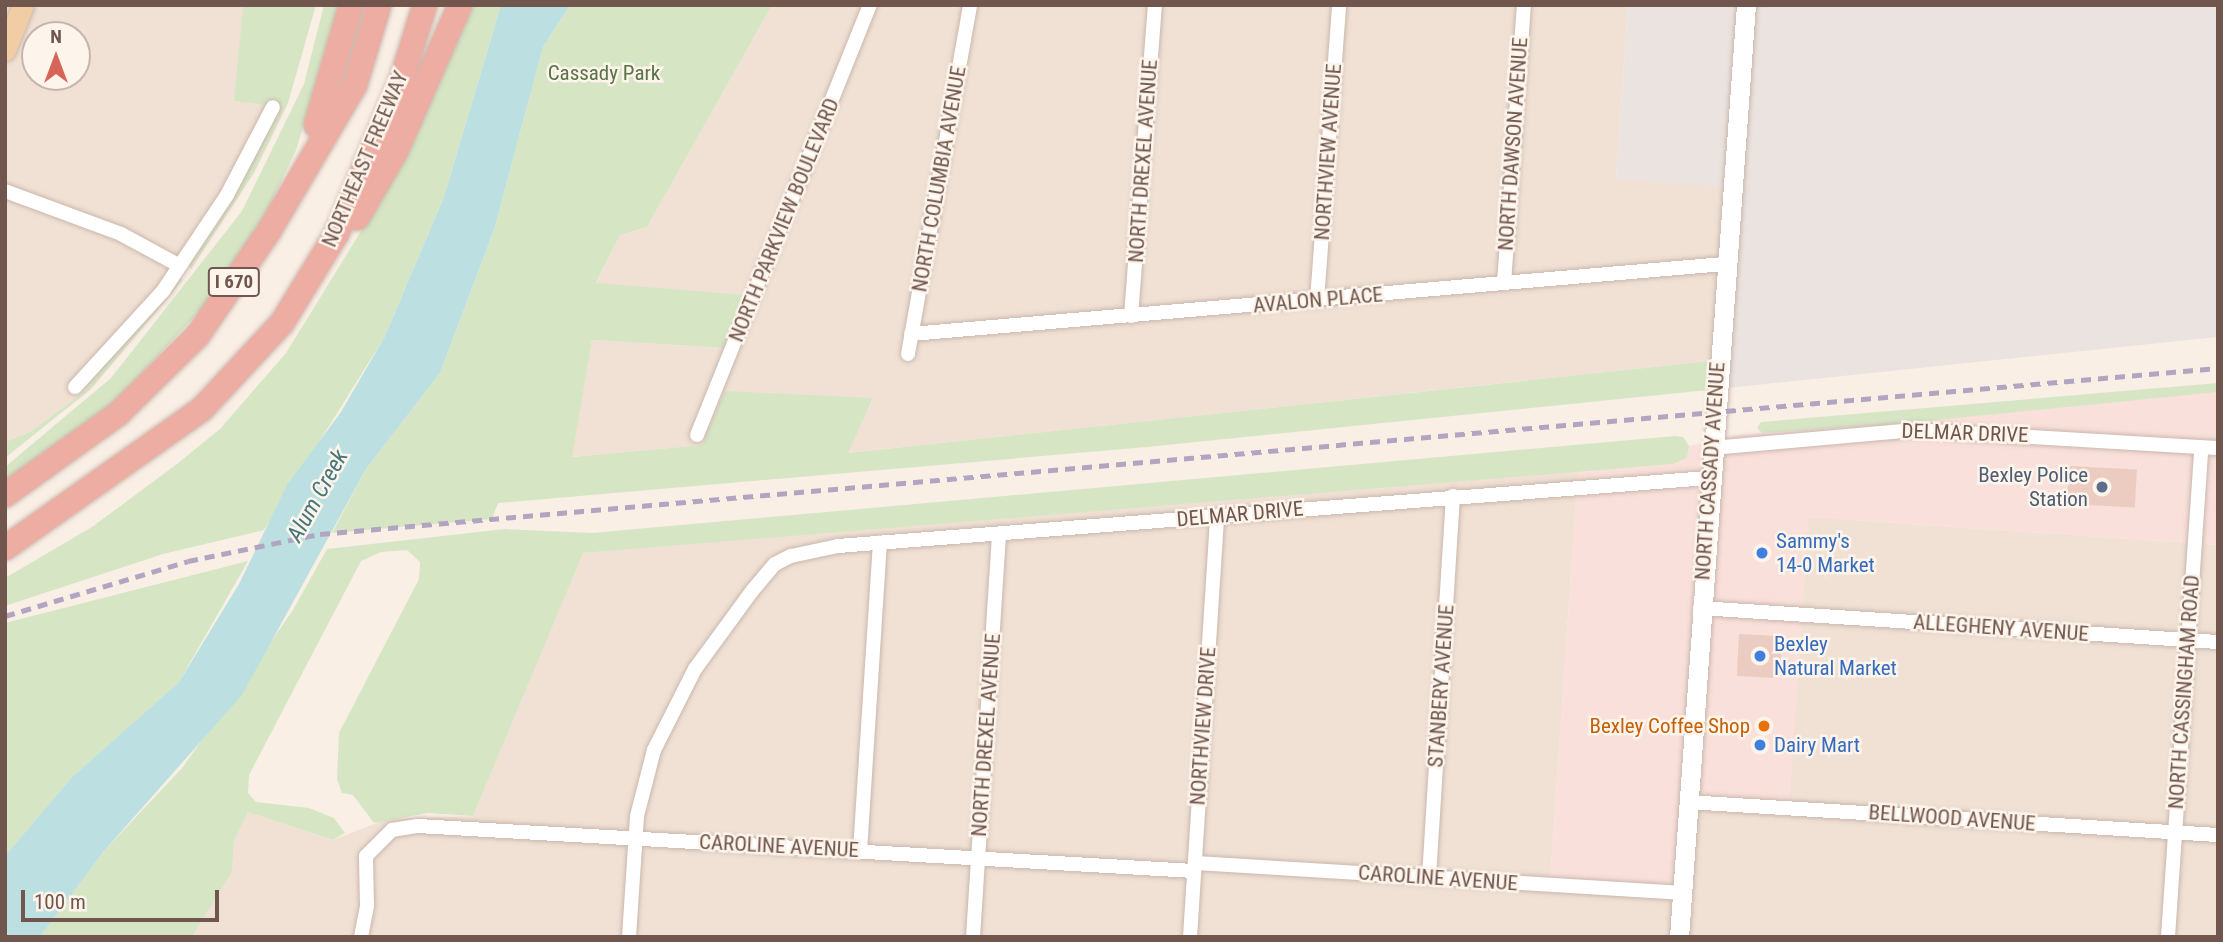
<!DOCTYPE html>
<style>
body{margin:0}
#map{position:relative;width:2223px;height:942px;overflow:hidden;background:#faefe5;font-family:"Roboto Condensed",sans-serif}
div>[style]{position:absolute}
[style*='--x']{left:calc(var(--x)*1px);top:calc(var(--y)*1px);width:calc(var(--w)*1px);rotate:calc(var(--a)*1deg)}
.residential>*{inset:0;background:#f0e1d4}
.commercial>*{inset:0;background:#f9e0da}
.industrial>*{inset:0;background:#eae3df}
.green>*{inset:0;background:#d6e6c5}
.water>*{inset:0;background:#bce0e1}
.building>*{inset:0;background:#ecccc0;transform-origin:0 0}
.roads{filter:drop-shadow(0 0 2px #cab7ad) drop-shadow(0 0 2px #cab7ad)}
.street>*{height:14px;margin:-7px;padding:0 7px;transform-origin:7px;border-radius:7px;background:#fff}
.secondary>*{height:19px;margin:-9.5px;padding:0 9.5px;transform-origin:9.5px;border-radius:9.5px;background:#fff}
.primary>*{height:21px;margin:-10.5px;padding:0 10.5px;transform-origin:10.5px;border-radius:10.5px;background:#f2cca4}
.highway>*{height:24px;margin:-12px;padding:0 12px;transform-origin:12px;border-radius:12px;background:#eeada2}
.rail>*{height:4.5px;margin-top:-2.25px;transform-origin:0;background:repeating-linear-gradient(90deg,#b1a5c2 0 10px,transparent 0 17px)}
.dots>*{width:19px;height:19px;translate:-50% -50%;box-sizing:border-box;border:4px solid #fdf4eb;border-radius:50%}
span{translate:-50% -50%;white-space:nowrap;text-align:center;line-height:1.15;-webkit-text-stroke:5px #fdf4eb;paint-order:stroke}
.shield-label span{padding:2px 5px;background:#fdf4eb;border:2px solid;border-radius:5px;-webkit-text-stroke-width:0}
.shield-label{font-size:19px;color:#70564d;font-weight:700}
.park-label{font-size:21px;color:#597446}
.street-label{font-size:21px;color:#70564d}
.service-label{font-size:21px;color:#4e5e75}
.right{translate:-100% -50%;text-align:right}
.shop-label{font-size:21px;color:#366cbe}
.left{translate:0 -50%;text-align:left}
.food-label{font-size:21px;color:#c56008}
.water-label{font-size:23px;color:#46777b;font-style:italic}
.frame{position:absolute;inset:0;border:7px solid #70564d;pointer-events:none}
.north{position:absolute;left:21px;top:21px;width:70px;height:70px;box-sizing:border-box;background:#fdf4eb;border:2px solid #c5b5ac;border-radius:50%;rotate:0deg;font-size:19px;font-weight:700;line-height:28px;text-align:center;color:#70564d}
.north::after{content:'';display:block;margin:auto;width:24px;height:32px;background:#d76557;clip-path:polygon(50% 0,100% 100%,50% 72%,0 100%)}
.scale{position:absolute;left:21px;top:890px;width:198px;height:32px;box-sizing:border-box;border:4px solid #70564d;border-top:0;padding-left:9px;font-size:21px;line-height:24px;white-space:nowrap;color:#70564d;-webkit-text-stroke:5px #fdf4eb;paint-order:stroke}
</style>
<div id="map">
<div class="residential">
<div style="clip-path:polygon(evenodd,5px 5px,243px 5px,235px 101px,275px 105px,256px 155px,146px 317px,82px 393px,30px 432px,5px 442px,5px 5px,35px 35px,77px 35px,77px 77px,35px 77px,35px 35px)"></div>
<div style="clip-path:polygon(772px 5px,1628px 5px,1616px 179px,1723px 186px,1710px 361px,847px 453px,873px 399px,703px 445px,571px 457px,592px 340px,725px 348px,746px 295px,596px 284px,620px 235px,647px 227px)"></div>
<div style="clip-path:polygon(1578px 470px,1550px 881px,1688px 800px,1789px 808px,1808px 517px,2218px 545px,2218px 937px,192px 937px,232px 872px,234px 841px,248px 812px,333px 840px,387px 819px,473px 816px,582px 553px)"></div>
</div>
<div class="commercial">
<div style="clip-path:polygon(2218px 392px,2218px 545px,1809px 517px,1789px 808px,1689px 801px,1681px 891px,1550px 882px,1578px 470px,1673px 464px,1687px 458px,1689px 446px,1739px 435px)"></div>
</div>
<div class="industrial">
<div style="clip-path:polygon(1628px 5px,2218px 5px,2218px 337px,1708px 390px,1723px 187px,1616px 179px)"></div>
</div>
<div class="green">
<div style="clip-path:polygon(243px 5px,316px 5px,288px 103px,254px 173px,191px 269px,187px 265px,256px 155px,275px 106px,234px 101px)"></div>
<div style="clip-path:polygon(324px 5px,340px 5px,296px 150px,263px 220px,210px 300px,108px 409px,5px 487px,5px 467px,111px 378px,242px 211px,304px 84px)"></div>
<div style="clip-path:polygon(474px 5px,501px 5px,444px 197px,384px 338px,264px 530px,163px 554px,5px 606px,5px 578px,92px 527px,177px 464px,220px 429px,286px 353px,398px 171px)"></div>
<div style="clip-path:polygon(570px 5px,772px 5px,647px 227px,620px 235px,596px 283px,747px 295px,726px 348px,592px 340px,572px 457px,702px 445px,725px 391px,873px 398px,848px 453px,1710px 361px,1708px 390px,1147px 447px,498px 503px,492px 519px,332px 533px,366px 469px,440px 373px,494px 230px,543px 47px)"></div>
<div style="clip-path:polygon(178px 276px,183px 280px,91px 389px,5px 458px,5px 442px,30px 432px,82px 393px)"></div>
<div style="clip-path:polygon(2218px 383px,2218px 392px,1895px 424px,1762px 433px,1757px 428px,1761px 422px)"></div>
<div style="clip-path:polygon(1675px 436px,1683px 437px,1689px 446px,1687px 458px,1673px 464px,583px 553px,473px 816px,427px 813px,374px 823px,353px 795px,342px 793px,337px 779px,339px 733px,419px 579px,420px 562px,407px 550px,381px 552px,361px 561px,249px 775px,248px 793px,256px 802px,309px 808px,334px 818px,345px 833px,333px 840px,248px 812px,234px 841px,232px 872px,192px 937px,40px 937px,104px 851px,183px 767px,293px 610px,327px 549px,505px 529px,592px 533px)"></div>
<div style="clip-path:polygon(248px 561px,179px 682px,71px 778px,5px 856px,5px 623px)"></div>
</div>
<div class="water">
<div style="clip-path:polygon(501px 5px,570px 5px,543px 47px,494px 230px,440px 373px,366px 469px,242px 695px,104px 851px,40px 937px,5px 937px,5px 856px,71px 778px,179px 682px,239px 584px,287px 485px,341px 412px,384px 338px,444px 197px)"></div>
</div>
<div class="building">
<div style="left:2069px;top:466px;width:68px;height:38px;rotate:3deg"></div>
<div style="left:1739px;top:634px;width:43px;height:42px;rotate:3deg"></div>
</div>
<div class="roads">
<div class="street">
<div style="--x:5;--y:191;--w:124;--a:20.3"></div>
<div style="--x:121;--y:234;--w:67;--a:28.5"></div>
<div style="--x:1504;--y:283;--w:279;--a:-85.9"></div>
<div style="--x:1317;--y:300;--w:296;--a:-85.7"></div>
<div style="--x:1131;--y:316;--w:312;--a:-85.6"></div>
<div style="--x:911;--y:334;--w:817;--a:-4.92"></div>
<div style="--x:908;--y:354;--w:354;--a:-79.9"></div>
<div style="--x:75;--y:387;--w:130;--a:-47.5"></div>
<div style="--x:163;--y:291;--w:115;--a:-56.3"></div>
<div style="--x:227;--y:195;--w:99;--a:-62.4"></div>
<div style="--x:697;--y:435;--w:463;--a:-68.1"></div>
<div style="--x:1712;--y:448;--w:203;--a:-5.1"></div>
<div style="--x:1914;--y:430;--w:305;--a:3.4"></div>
<div style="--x:1700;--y:608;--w:519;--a:3.76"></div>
<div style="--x:1687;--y:802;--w:532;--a:3.56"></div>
<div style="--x:860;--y:851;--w:309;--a:-86.3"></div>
<div style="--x:1195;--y:863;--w:487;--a:3.5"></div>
<div style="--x:1429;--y:877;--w:382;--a:-86.4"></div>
<div style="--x:361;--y:937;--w:33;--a:-79"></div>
<div style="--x:367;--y:905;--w:49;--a:-91.2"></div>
<div style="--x:366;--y:856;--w:37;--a:-45"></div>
<div style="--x:392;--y:830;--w:26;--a:-9"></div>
<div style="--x:418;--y:826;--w:777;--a:3.32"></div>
<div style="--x:629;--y:937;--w:121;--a:-86.2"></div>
<div style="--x:637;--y:816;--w:68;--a:-75.6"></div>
<div style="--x:654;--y:750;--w:91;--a:-63.2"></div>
<div style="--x:695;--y:669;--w:97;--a:-53.8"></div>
<div style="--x:752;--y:591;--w:35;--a:-50"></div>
<div style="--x:775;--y:564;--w:18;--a:-27"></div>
<div style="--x:791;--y:556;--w:48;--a:-12"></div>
<div style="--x:838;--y:546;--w:873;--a:-4.47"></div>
<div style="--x:973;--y:937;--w:404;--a:-86.3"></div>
<div style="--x:1190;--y:937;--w:422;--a:-86.3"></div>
<div style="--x:2168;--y:937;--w:491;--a:-86.1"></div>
</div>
<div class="secondary">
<div style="--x:1679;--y:937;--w:934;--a:-85.89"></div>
</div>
<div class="primary">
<div style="--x:5;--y:50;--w:48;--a:-68.2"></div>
</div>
<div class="highway">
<div style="--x:316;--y:125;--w:125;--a:-73.7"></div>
<div style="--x:357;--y:218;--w:78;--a:-59.8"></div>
<div style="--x:396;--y:151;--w:159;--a:-66.3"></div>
<div style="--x:5;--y:495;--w:139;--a:-35.6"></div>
<div style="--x:118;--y:414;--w:112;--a:-44.6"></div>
<div style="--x:198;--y:335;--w:126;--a:-55.7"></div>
<div style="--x:269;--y:231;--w:169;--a:-59.5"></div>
<div style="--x:355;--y:85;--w:84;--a:-73.3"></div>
<div style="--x:5;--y:548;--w:241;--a:-35.2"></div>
<div style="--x:202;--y:409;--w:117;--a:-47.1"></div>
<div style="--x:282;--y:323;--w:105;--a:-58.6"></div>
<div style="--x:337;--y:233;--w:165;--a:-67.2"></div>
<div style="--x:401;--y:81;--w:80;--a:-72.5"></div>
</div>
</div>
<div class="rail">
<div style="--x:5;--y:616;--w:191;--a:-16.7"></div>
<div style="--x:188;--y:561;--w:135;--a:-11.6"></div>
<div style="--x:320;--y:534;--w:1905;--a:-5"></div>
</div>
<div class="dots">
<div style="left:2102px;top:487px;background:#5c6f8a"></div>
<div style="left:1762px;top:553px;background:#3f7fe0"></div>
<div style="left:1760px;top:656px;background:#3f7fe0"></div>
<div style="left:1764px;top:726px;background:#e8710a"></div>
<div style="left:1760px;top:745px;background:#3f7fe0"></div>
</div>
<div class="shield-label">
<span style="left:234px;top:282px">I 670</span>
</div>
<div class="park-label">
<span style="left:604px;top:73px">Cassady Park</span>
</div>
<div class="street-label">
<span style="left:1513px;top:144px;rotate:-86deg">NORTH DAWSON AVENUE</span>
<span style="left:1328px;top:152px;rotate:-86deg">NORTHVIEW AVENUE</span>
<span style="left:365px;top:159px;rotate:-67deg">NORTHEAST FREEWAY</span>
<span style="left:1143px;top:161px;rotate:-86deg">NORTH DREXEL AVENUE</span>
<span style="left:939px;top:179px;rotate:-80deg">NORTH COLUMBIA AVENUE</span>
<span style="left:784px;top:220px;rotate:-68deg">NORTH PARKVIEW BOULEVARD</span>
<span style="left:1318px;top:300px;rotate:-5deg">AVALON PLACE</span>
<span style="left:1965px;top:433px;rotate:2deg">DELMAR DRIVE</span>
<span style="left:1710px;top:471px;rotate:-86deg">NORTH CASSADY AVENUE</span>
<span style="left:1240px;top:514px;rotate:-5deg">DELMAR DRIVE</span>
<span style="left:2001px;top:628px;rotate:4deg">ALLEGHENY AVENUE</span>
<span style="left:1441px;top:686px;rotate:-86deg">STANBERY AVENUE</span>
<span style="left:2184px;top:692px;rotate:-86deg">NORTH CASSINGHAM ROAD</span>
<span style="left:1203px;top:726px;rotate:-86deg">NORTHVIEW DRIVE</span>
<span style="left:986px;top:735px;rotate:-86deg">NORTH DREXEL AVENUE</span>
<span style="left:1952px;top:818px;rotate:4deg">BELLWOOD AVENUE</span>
<span style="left:779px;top:846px;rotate:3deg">CAROLINE AVENUE</span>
<span style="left:1438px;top:878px;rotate:4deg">CAROLINE AVENUE</span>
</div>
<div class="service-label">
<span class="right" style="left:2088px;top:487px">Bexley Police<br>Station</span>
</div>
<div class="shop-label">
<span class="left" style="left:1776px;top:553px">Sammy's<br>14-0 Market</span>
<span class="left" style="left:1774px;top:656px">Bexley<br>Natural Market</span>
<span class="left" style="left:1774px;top:745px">Dairy Mart</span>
</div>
<div class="food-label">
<span class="right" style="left:1750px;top:726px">Bexley Coffee Shop</span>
</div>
<div class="water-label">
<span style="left:318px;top:496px;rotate:-61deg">Alum Creek</span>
</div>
<div class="frame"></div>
<div class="north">N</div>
<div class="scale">100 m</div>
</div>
